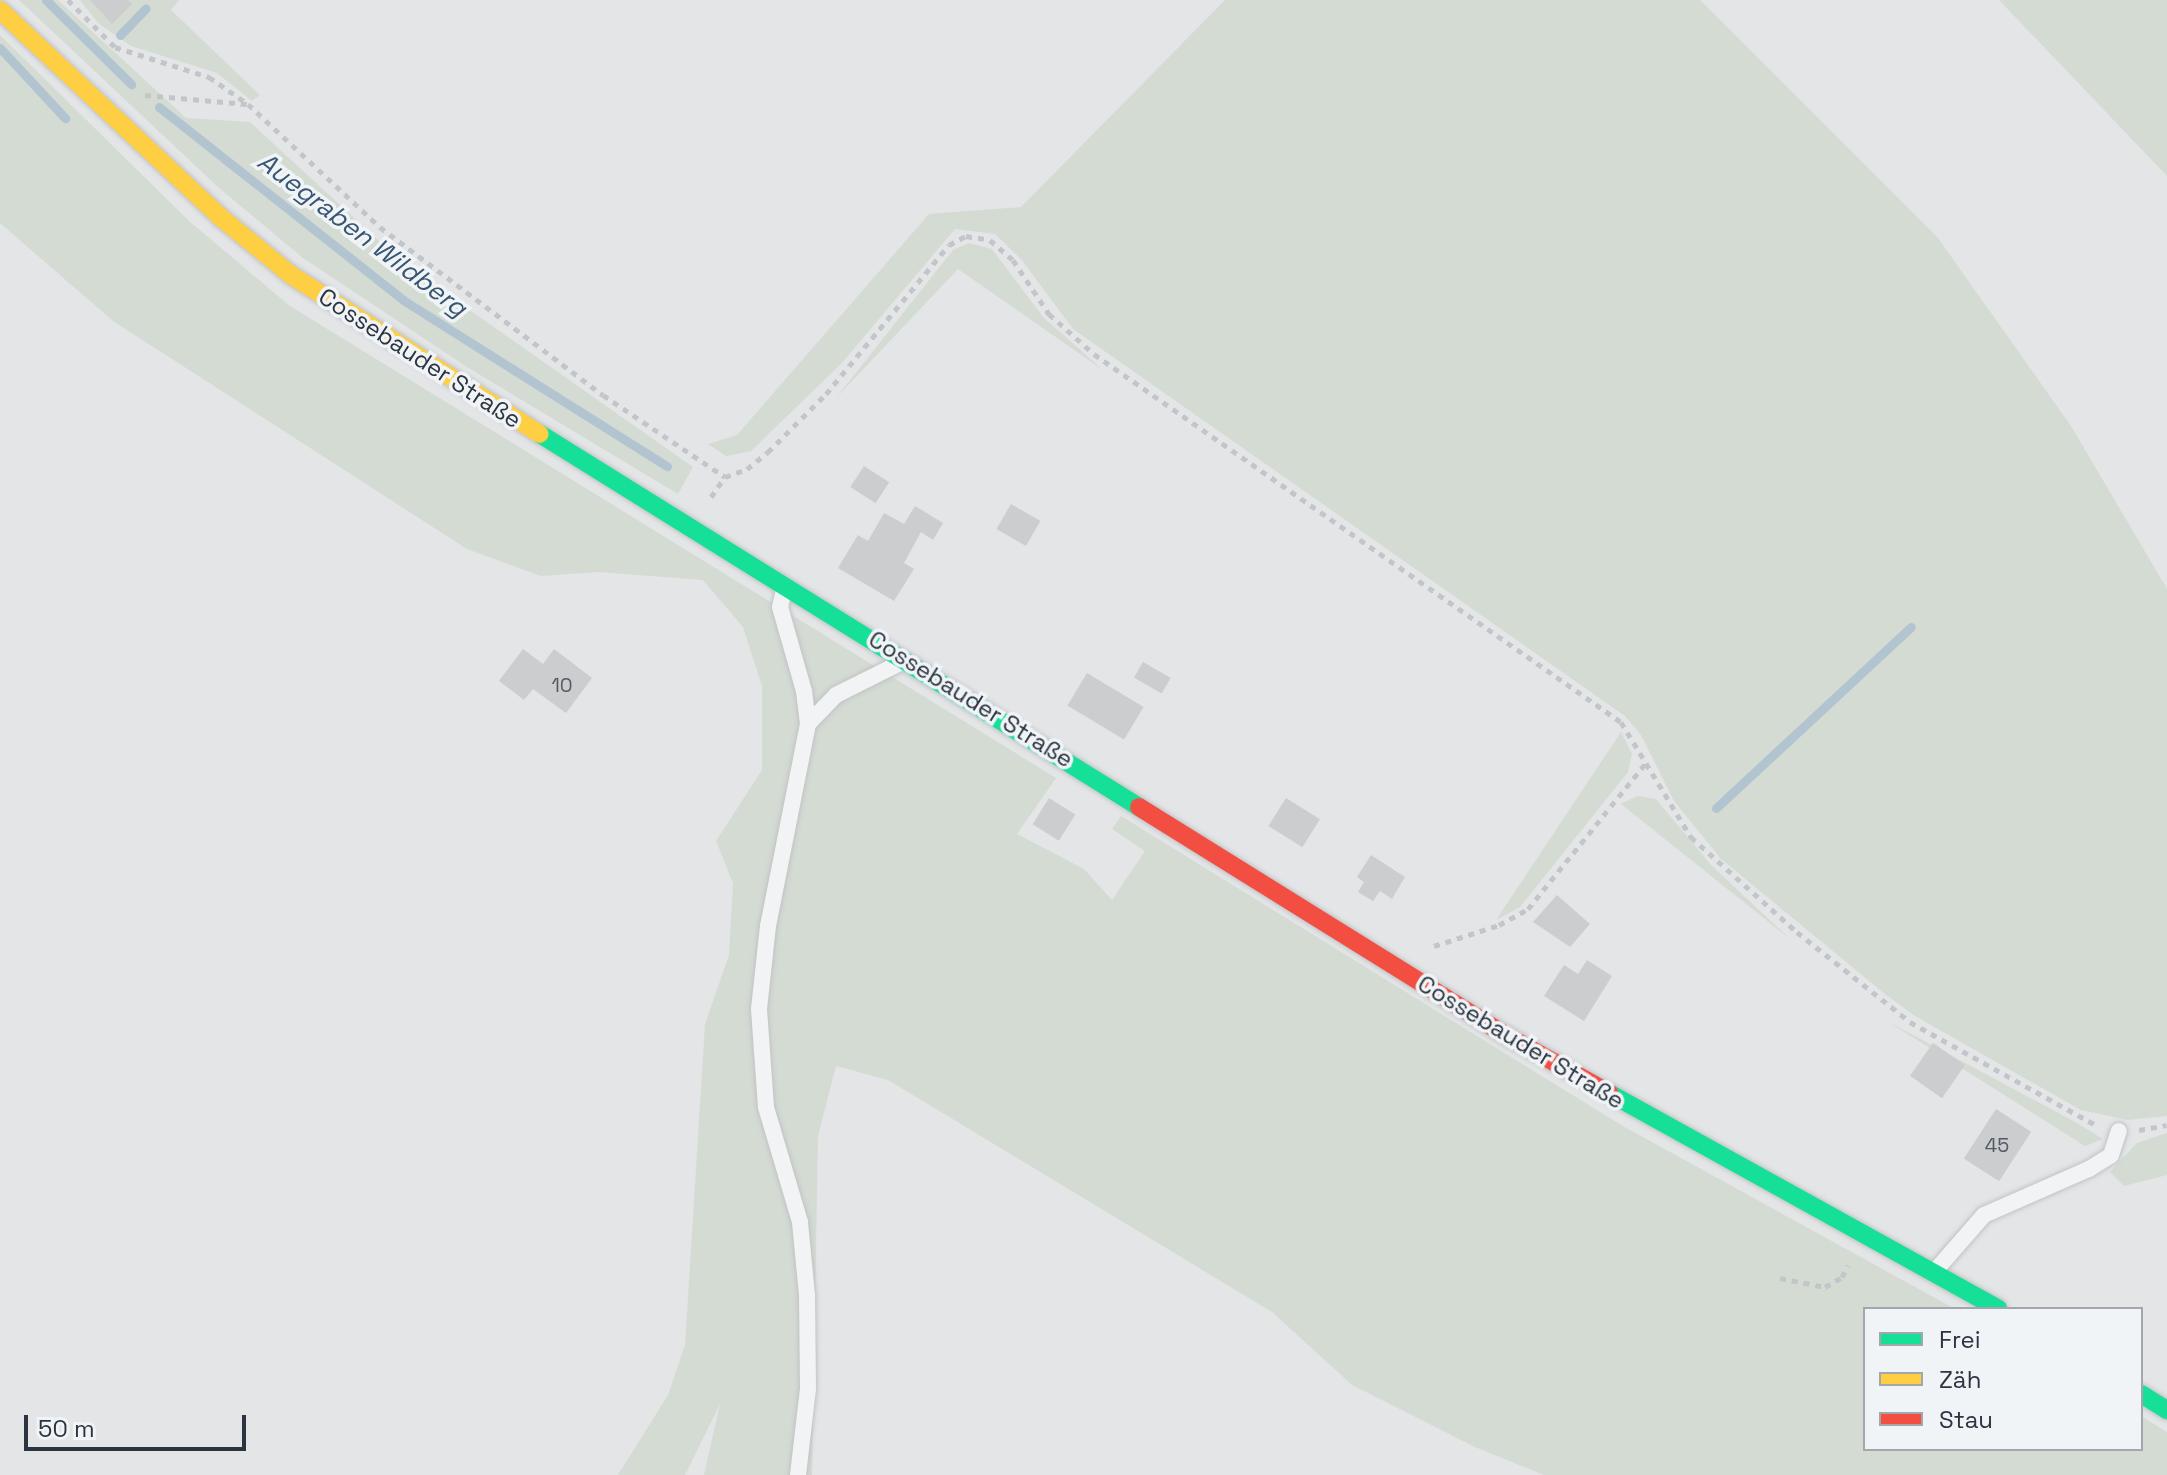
<!DOCTYPE html>
<meta charset="utf-8">
<style>
body{margin:0}
#map{position:relative;width:2167px;height:1475px;overflow:hidden;background:#e3e5e7;font-family:"Space Grotesk",sans-serif}
div>[style]{position:absolute}
[style*='--x']{left:calc(var(--x)*1px);top:calc(var(--y)*1px);width:calc(var(--w)*1px);rotate:calc(var(--a)*1deg)}
.green>*{inset:0;background:#d4dbd3}
.stream>*{height:9px;margin:-4.5px;padding:0 4.5px;transform-origin:4.5px;border-radius:4.5px;background:#b3c4d1}
.building>*{inset:0;background:#cbcdcf;transform-origin:0 0}
.path>*{height:5px;margin-top:-2.5px;transform-origin:0;background:repeating-linear-gradient(90deg,#c3c6c8 0 6px,transparent 0 12px)}
.roads{filter:drop-shadow(0 0 2px #c1c3c5) drop-shadow(0 0 2px #c1c3c5)}
.lane>*{height:16px;margin:-8px;padding:0 8px;transform-origin:8px;border-radius:8px;background:#f2f3f5}
.fast>*{height:18px;margin:-9px;padding:0 9px;transform-origin:9px;border-radius:9px;background:#16e098}
.slow>*{height:18px;margin:-9px;padding:0 9px;transform-origin:9px;border-radius:9px;background:#ffcf43}
.jam>*{height:18px;margin:-9px;padding:0 9px;transform-origin:9px;border-radius:9px;background:#f24e42}
span{translate:-50% -50%;white-space:nowrap;text-align:center;line-height:1.15;-webkit-text-stroke:7px #f1f4f7;paint-order:stroke}
.number-label{font-size:20px;color:#545b64}
.number-label span{-webkit-text-stroke-width:0}
.street-label{font-size:24px;color:#2b3440}
.water-label{font-size:26px;color:#375671;font-style:italic}
.legend{position:absolute;left:1863px;top:1307px;width:280px;height:144px;box-sizing:border-box;background:#f1f4f7;border:2px solid #a2a7ae;margin:0;padding:10px 14px;list-style:none;font-size:24px;color:#2b3440}
.legend li{display:flex;align-items:center;gap:16px;height:40px}
.legend b{width:40px;border:2px solid #a2a7ae}
.scale{position:absolute;left:24px;top:1415px;width:222px;height:36px;box-sizing:border-box;border:4px solid #2b3440;border-top:0;padding-left:10px;font-size:24px;line-height:28px;white-space:nowrap;color:#2b3440;-webkit-text-stroke:6px #f1f4f7;paint-order:stroke}
</style>
<div id="map">
<div class="green">
<div style="clip-path:polygon(19px 0,58px 0,186px 118px,250px 122px,404px 264px,693px 467px,678px 494px,467px 367px,303px 258px,218px 187px)"></div>
<div style="clip-path:polygon(80px 0,179px 0,171px 10px,260px 95px,252px 101px,217px 73px,131px 46px,98px 23px)"></div>
<div style="clip-path:polygon(1225px 0,1700px 0,1938px 238px,2071px 426px,2167px 589px,2167px 1116px,2128px 1120px,2081px 1110px,1915px 1016px,1885px 994px,1721px 859px,1674px 801px,1641px 735px,1625px 716px,1073px 329px,1021px 259px,995px 234px,955px 229px,841px 364px,751px 451px,726px 456px,708px 444px,737px 435px,929px 214px,1021px 207px)"></div>
<div style="clip-path:polygon(1999px 0,2167px 0,2167px 176px)"></div>
<div style="clip-path:polygon(0 35px,189px 221px,290px 306px,1056px 778px,1017px 834px,1084px 869px,1112px 900px,1145px 851px,1112px 829px,1121px 816px,1621px 1125px,1955px 1309px,1865px 1309px,1865px 1449px,2141px 1449px,2141px 1416px,2167px 1432px,2167px 1475px,1544px 1475px,1475px 1447px,1352px 1385px,1272px 1312px,888px 1080px,836px 1066px,818px 1136px,812px 1475px,704px 1475px,720px 1404px,685px 1475px,618px 1475px,668px 1395px,685px 1345px,705px 1024px,729px 955px,733px 883px,716px 841px,762px 770px,762px 686px,743px 627px,703px 580px,598px 572px,541px 576px,467px 549px,113px 321px,0 223px)"></div>
<div style="clip-path:polygon(969px 243px,992px 249px,1043px 317px,1103px 370px,958px 269px,836px 398px,953px 250px)"></div>
<div style="clip-path:polygon(1621px 732px,1632px 754px,1628px 772px,1520px 907px,1496px 920px)"></div>
<div style="clip-path:polygon(1637px 796px,1656px 799px,1711px 865px,1790px 939px,1621px 804px)"></div>
<div style="clip-path:polygon(1887px 1021px,2077px 1123px,2103px 1139px,2085px 1146px)"></div>
<div style="clip-path:polygon(2167px 1133px,2167px 1175px,2124px 1186px,2110px 1172px,2137px 1143px)"></div>
</div>
<div class="stream">
<div style="--x:46;--y:0;--w:120;--a:44.7"></div>
<div style="--x:120;--y:35;--w:37;--a:-46"></div>
<div style="--x:0;--y:48;--w:96;--a:47.1"></div>
<div style="--x:159;--y:107;--w:311;--a:38.3"></div>
<div style="--x:403;--y:300;--w:312;--a:32.2"></div>
<div style="--x:1716;--y:808;--w:266;--a:-42.9"></div>
</div>
<div class="building">
<div style="clip-path:polygon(90px 0,128px 0,132px 4px,112px 24px)"></div>
<div style="left:864px;top:466px;width:30px;height:25px;rotate:33deg"></div>
<div style="left:1011px;top:504px;width:34px;height:29px;rotate:30deg"></div>
<div style="clip-path:polygon(915px 506px,943px 523px,933px 540px,921px 532px,904px 563px,914px 569px,894px 601px,838px 568px,858px 535px,868px 541px,884px 513px,904px 524px)"></div>
<div style="clip-path:polygon(523px 649px,543px 664px,554px 649px,592px 678px,566px 713px,533px 689px,524px 700px,499px 681px)"></div>
<div style="left:1143px;top:662px;width:32px;height:18px;rotate:30deg"></div>
<div style="left:1087px;top:673px;width:66px;height:38px;rotate:31deg"></div>
<div style="left:1049px;top:798px;width:31px;height:31px;rotate:32deg"></div>
<div style="left:1286px;top:798px;width:40px;height:33px;rotate:32deg"></div>
<div style="clip-path:polygon(1371px 855px,1405px 877px,1392px 899px,1380px 891px,1373px 901px,1358px 892px,1364px 882px,1357px 877px)"></div>
<div style="clip-path:polygon(1557px 895px,1590px 924px,1570px 947px,1533px 922px)"></div>
<div style="clip-path:polygon(1587px 960px,1612px 976px,1584px 1021px,1544px 996px,1564px 965px,1578px 974px)"></div>
<div style="left:1933px;top:1043px;width:39px;height:40px;rotate:35deg"></div>
<div style="left:1996px;top:1109px;width:42px;height:59px;rotate:33deg"></div>
</div>
<div class="path">
<div style="--x:68;--y:0;--w:66;--a:45"></div>
<div style="--x:115;--y:47;--w:99;--a:17.7"></div>
<div style="--x:209;--y:77;--w:47;--a:34.7"></div>
<div style="--x:248;--y:104;--w:180;--a:43"></div>
<div style="--x:380;--y:227;--w:279;--a:37"></div>
<div style="--x:603;--y:395;--w:147;--a:33.9"></div>
<div style="--x:145;--y:95;--w:102;--a:5"></div>
<div style="--x:711;--y:497;--w:24;--a:-55"></div>
<div style="--x:725;--y:477;--w:23;--a:-20"></div>
<div style="--x:747;--y:469;--w:27;--a:-39"></div>
<div style="--x:768;--y:452;--w:82;--a:-45"></div>
<div style="--x:826;--y:394;--w:193;--a:-50.5"></div>
<div style="--x:949;--y:245;--w:19;--a:-28"></div>
<div style="--x:966;--y:236;--w:24;--a:9"></div>
<div style="--x:990;--y:240;--w:30;--a:41"></div>
<div style="--x:1013;--y:260;--w:65;--a:56.3"></div>
<div style="--x:1049;--y:314;--w:60;--a:41.6"></div>
<div style="--x:1094;--y:354;--w:643;--a:34.93"></div>
<div style="--x:1621;--y:722;--w:135;--a:58.7"></div>
<div style="--x:1691;--y:837;--w:142;--a:41.9"></div>
<div style="--x:1797;--y:932;--w:144;--a:38.5"></div>
<div style="--x:1910;--y:1022;--w:215;--a:29"></div>
<div style="--x:1434;--y:946;--w:68;--a:-17.9"></div>
<div style="--x:1499;--y:925;--w:33;--a:-29"></div>
<div style="--x:1528;--y:909;--w:186;--a:-51.1"></div>
<div style="--x:2139;--y:1130;--w:28;--a:-10"></div>
<div style="--x:1780;--y:1278;--w:46;--a:11.3"></div>
<div style="--x:1825;--y:1287;--w:20;--a:-30"></div>
<div style="--x:1842;--y:1277;--w:13;--a:-63"></div>
</div>
<div class="roads">
<div class="lane">
<div style="--x:784;--y:590;--w:17;--a:103"></div>
<div style="--x:780;--y:607;--w:87;--a:74.1"></div>
<div style="--x:804;--y:691;--w:33;--a:83"></div>
<div style="--x:1936;--y:1270;--w:73;--a:-48.9"></div>
<div style="--x:1984;--y:1215;--w:115;--a:-23.7"></div>
<div style="--x:2089;--y:1169;--w:26;--a:-32"></div>
<div style="--x:2111;--y:1155;--w:25;--a:-72"></div>
<div style="--x:798;--y:1475;--w:88;--a:-83.4"></div>
<div style="--x:808;--y:1388;--w:93;--a:-90.6"></div>
<div style="--x:807;--y:1295;--w:73;--a:-95.5"></div>
<div style="--x:800;--y:1222;--w:120;--a:-106.5"></div>
<div style="--x:766;--y:1107;--w:98;--a:-94.1"></div>
<div style="--x:759;--y:1009;--w:83;--a:-83.8"></div>
<div style="--x:768;--y:926;--w:206;--a:-78.8"></div>
<div style="--x:808;--y:724;--w:40;--a:-46"></div>
<div style="--x:836;--y:695;--w:74;--a:-26.6"></div>
</div>
<div class="fast">
<div style="--x:540;--y:434;--w:706;--a:31.91"></div>
<div style="--x:1609;--y:1093;--w:445;--a:29"></div>
<div style="--x:2141;--y:1394;--w:31;--a:32"></div>
</div>
<div class="slow">
<div style="--x:0;--y:10;--w:301;--a:43.2"></div>
<div style="--x:219;--y:216;--w:93;--a:39.3"></div>
<div style="--x:291;--y:275;--w:295;--a:32.6"></div>
</div>
<div class="jam">
<div style="--x:1139;--y:807;--w:436;--a:31.9"></div>
<div style="--x:1509;--y:1037;--w:115;--a:29.2"></div>
</div>
</div>
<div class="number-label">
<span style="left:562px;top:685px">10</span>
<span style="left:1997px;top:1145px">45</span>
</div>
<div class="street-label">
<span style="left:420px;top:358px;rotate:33deg">Cossebauder Straße</span>
<span style="left:971px;top:699px;rotate:32deg">Cossebauder Straße</span>
<span style="left:1521px;top:1042px;rotate:31deg">Cossebauder Straße</span>
</div>
<div class="water-label">
<span style="left:362px;top:235px;rotate:37deg">Auegraben Wildberg</span>
</div>
<ul class="legend">
<li><b style="height:10px;background:#16e098"></b>Frei</li>
<li><b style="height:10px;background:#ffcf43"></b>Zäh</li>
<li><b style="height:10px;background:#f24e42"></b>Stau</li>
</ul>
<div class="scale">50 m</div>
</div>
